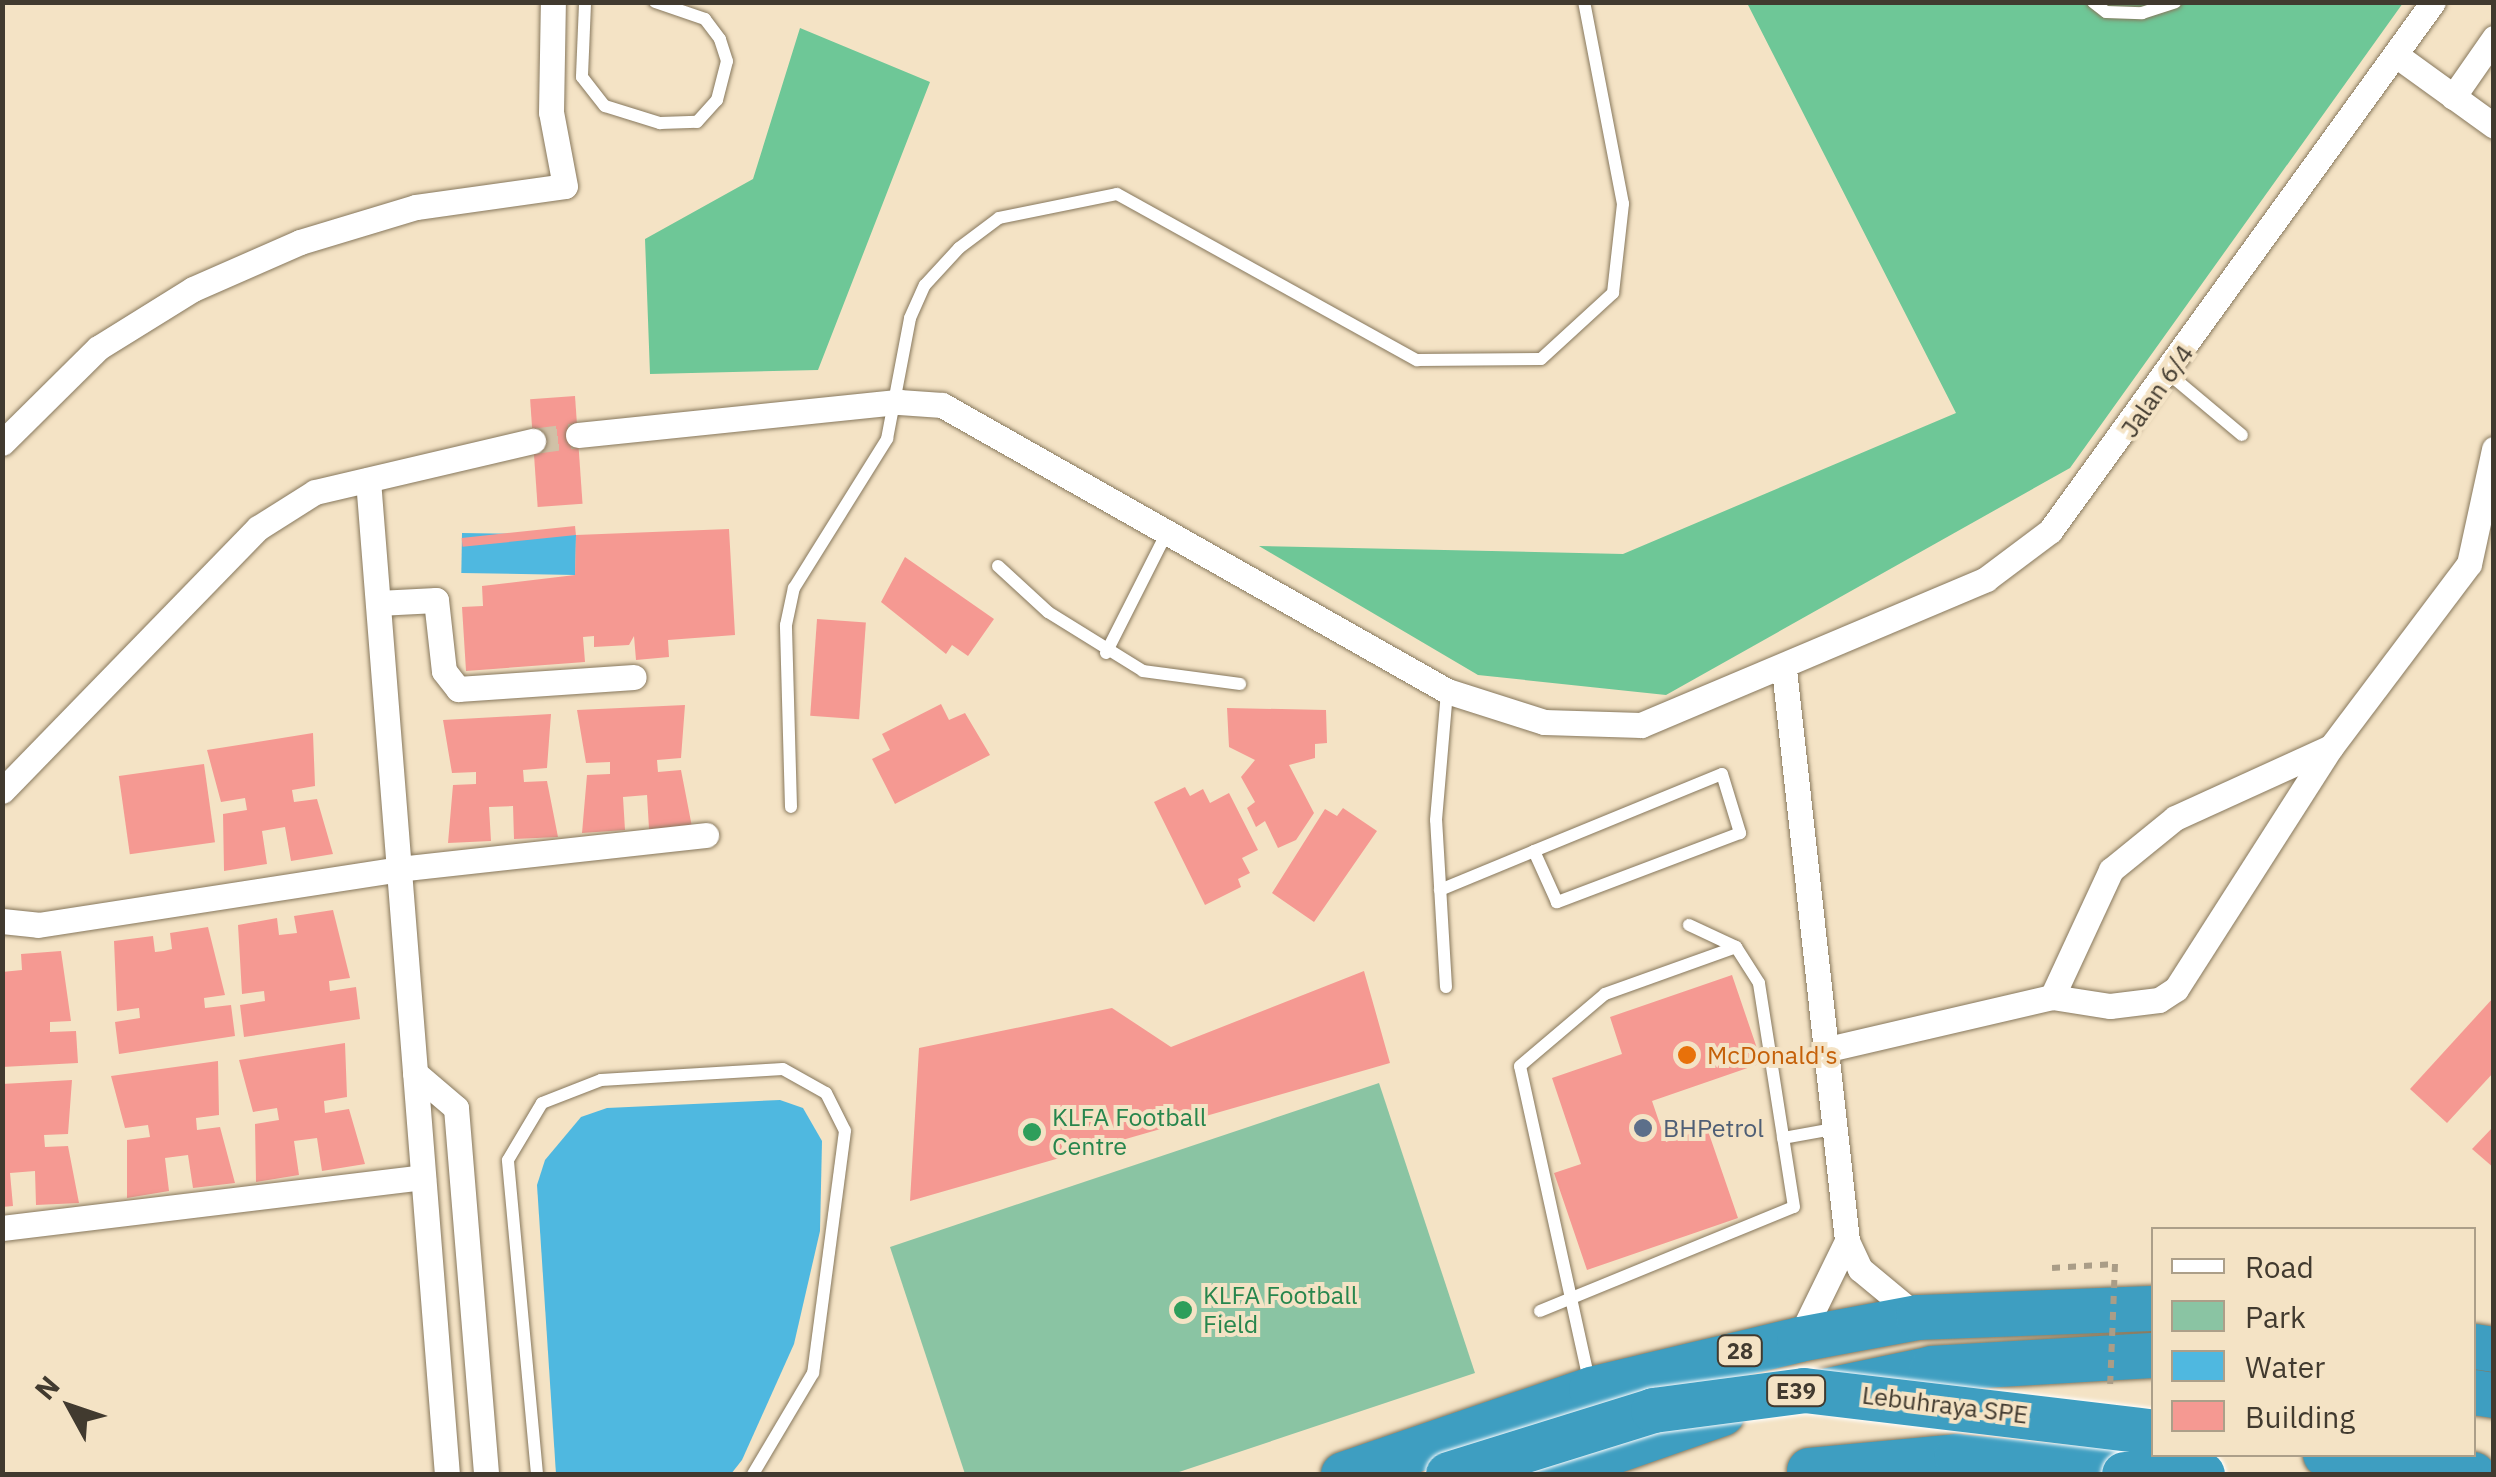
<!DOCTYPE html>
<style>
body{margin:0}
#map{position:relative;width:2496px;height:1477px;overflow:hidden;background:#f4e3c5;font-family:"IBM Plex Sans",sans-serif}
div>[style]{position:absolute}
[style*='--x']{left:calc(var(--x)*1px);top:calc(var(--y)*1px);width:calc(var(--w)*1px);rotate:calc(var(--a)*1deg)}
.green>*{inset:0;background:#8ac4a3}
.forest>*{inset:0;background:#6ec797}
.water>*{inset:0;background:#4fb8e0;transform-origin:0 0}
.building>*{inset:0;background:#f59992;transform-origin:0 0}
.street-tunnel>*{height:25px;margin-top:-12.5px;transform-origin:0;background:repeating-linear-gradient(90deg,#d0c1a7 0 25px,transparent 0 37px)}
.roads{filter:drop-shadow(0 0 2px #87785d) drop-shadow(0 0 2px #87785d)}
.lane>*{height:12px;margin:-6px;padding:0 6px;transform-origin:6px;border-radius:6px;background:#fff}
.street>*{height:25px;margin:-12.5px;padding:0 12.5px;transform-origin:12.5px;border-radius:12.5px;background:#fff}
.highway>*{height:45px;margin:-22.5px;padding:0 22.5px;transform-origin:22.5px;border-radius:22.5px;background:#3e9ec1}
.path-bridge>*{height:6px;margin-top:-3px;transform-origin:0;background:repeating-linear-gradient(90deg,#aa9d87 0 8px,transparent 0 16px)}
.bridges{filter:drop-shadow(0 0 2px #fff) drop-shadow(0 0 2px #fff)}
.highway-bridge>*{height:45px;margin:-22.5px;padding:0 22.5px;transform-origin:22.5px;border-radius:22.5px;background:#3e9ec1}
.dots>*{width:28px;height:28px;translate:-50% -50%;box-sizing:border-box;border:5px solid #f4e3c5;border-radius:50%}
span{translate:-50% -50%;white-space:nowrap;text-align:center;line-height:1.15;-webkit-text-stroke:8px #f4e3c5;paint-order:stroke}
.shield-label span{padding:2px 8px;background:#f4e3c5;border:2px solid;border-radius:8px;-webkit-text-stroke-width:0}
.shield-label{font-size:22px;color:#413a2f;font-weight:700}
.street-label{font-size:25px;color:#413a2f}
.food-label{font-size:25px;color:#c56008}
.left{translate:0 -50%;text-align:left}
.leisure-label{font-size:25px;color:#27864d}
.service-label{font-size:25px;color:#4e5e75}
.frame{position:absolute;inset:0;border:5px solid #413a2f;pointer-events:none}
.legend{position:absolute;left:2151px;top:1227px;width:325px;height:230px;box-sizing:border-box;background:#f4e3c5;border:2px solid #ac9f89;margin:0;padding:12px 18px;list-style:none;font-size:30px;color:#413a2f}
.legend li{display:flex;align-items:center;gap:20px;height:50px}
.legend b{width:50px;border:2px solid #ac9f89}
.north{position:absolute;left:20px;top:1357px;width:100px;height:100px;-webkit-text-stroke:8px #f4e3c5;paint-order:stroke;rotate:310deg;font-size:28px;font-weight:700;line-height:40px;text-align:center;color:#413a2f}
.north::after{content:'';display:block;margin:auto;width:35px;height:45px;background:#413a2f;clip-path:polygon(50% 0,100% 100%,50% 72%,0 100%)}
</style>
<div id="map">
<div class="green">
<div style="clip-path:polygon(1379px 1083px,1475px 1373px,1173px 1474px,965px 1474px,890px 1247px)"></div>
</div>
<div class="forest">
<div style="clip-path:polygon(1747px 3px,2403px 3px,2070px 468px,1666px 695px,1478px 675px,1259px 546px,1623px 554px,1956px 413px)"></div>
<div style="clip-path:polygon(800px 28px,930px 82px,818px 370px,650px 374px,645px 239px,753px 179px)"></div>
</div>
<div class="water">
<div style="left:576px;top:535px;width:40px;height:114px;rotate:91deg"></div>
<div style="clip-path:polygon(780px 1100px,803px 1108px,822px 1141px,820px 1231px,794px 1344px,742px 1460px,731px 1474px,556px 1474px,537px 1185px,545px 1160px,581px 1117px,607px 1108px)"></div>
</div>
<div class="building">
<div style="left:575px;top:396px;width:108px;height:45px;rotate:86deg"></div>
<div style="left:575px;top:526px;width:9px;height:114px;rotate:84deg"></div>
<div style="clip-path:polygon(729px 529px,735px 635px,668px 640px,669px 657px,636px 660px,634px 636px,629px 645px,594px 647px,594px 636px,583px 637px,585px 662px,466px 671px,462px 607px,483px 606px,482px 586px,575px 575px,576px 535px)"></div>
<div style="clip-path:polygon(905px 557px,994px 619px,968px 656px,952px 645px,946px 654px,881px 602px)"></div>
<div style="left:817px;top:619px;width:49px;height:97px;rotate:4deg"></div>
<div style="clip-path:polygon(941px 704px,949px 720px,965px 713px,990px 755px,895px 804px,872px 759px,890px 750px,882px 734px)"></div>
<div style="clip-path:polygon(685px 705px,681px 758px,657px 760px,658px 772px,681px 770px,692px 827px,649px 829px,647px 795px,623px 797px,625px 830px,582px 833px,587px 775px,610px 774px,610px 762px,586px 763px,577px 710px)"></div>
<div style="clip-path:polygon(1227px 708px,1326px 710px,1327px 743px,1315px 744px,1315px 758px,1289px 765px,1314px 813px,1296px 840px,1278px 848px,1265px 821px,1256px 827px,1247px 808px,1255px 802px,1241px 777px,1255px 760px,1229px 747px)"></div>
<div style="clip-path:polygon(551px 714px,547px 768px,523px 770px,524px 782px,547px 781px,558px 837px,514px 839px,513px 806px,489px 807px,491px 841px,448px 843px,453px 785px,476px 784px,476px 772px,452px 773px,443px 720px)"></div>
<div style="clip-path:polygon(313px 733px,315px 786px,292px 790px,294px 802px,317px 799px,333px 854px,291px 861px,285px 827px,262px 831px,267px 864px,224px 871px,223px 814px,247px 810px,245px 798px,221px 802px,207px 750px)"></div>
<div style="left:204px;top:764px;width:79px;height:86px;rotate:82deg"></div>
<div style="clip-path:polygon(1185px 787px,1190px 796px,1203px 789px,1210px 803px,1229px 793px,1258px 850px,1242px 858px,1250px 873px,1238px 879px,1241px 887px,1205px 905px,1154px 802px)"></div>
<div style="clip-path:polygon(1343px 808px,1377px 831px,1314px 922px,1272px 893px,1325px 809px,1337px 816px)"></div>
<div style="clip-path:polygon(333px 910px,350px 978px,329px 981px,330px 991px,356px 987px,360px 1019px,244px 1037px,240px 1005px,265px 1001px,264px 991px,242px 994px,238px 925px,277px 918px,279px 935px,297px 933px,294px 916px)"></div>
<div style="clip-path:polygon(208px 927px,225px 995px,204px 998px,205px 1008px,231px 1005px,235px 1036px,119px 1054px,115px 1022px,140px 1018px,139px 1008px,117px 1011px,114px 941px,153px 936px,155px 952px,164px 951px,172px 949px,170px 933px)"></div>
<div style="clip-path:polygon(61px 951px,71px 1021px,50px 1022px,50px 1032px,76px 1031px,78px 1063px,2px 1067px,2px 972px,22px 970px,21px 954px)"></div>
<div style="clip-path:polygon(1364px 971px,1390px 1063px,910px 1201px,919px 1048px,1112px 1008px,1171px 1047px)"></div>
<div style="clip-path:polygon(1732px 975px,1762px 1063px,1652px 1101px,1666px 1142px,1707px 1128px,1738px 1218px,1587px 1270px,1554px 1173px,1581px 1164px,1552px 1078px,1622px 1054px,1610px 1017px)"></div>
<div style="clip-path:polygon(2494px 997px,2494px 1072px,2447px 1123px,2410px 1089px)"></div>
<div style="clip-path:polygon(345px 1043px,347px 1097px,324px 1101px,325px 1113px,349px 1109px,365px 1164px,322px 1171px,317px 1138px,294px 1141px,299px 1175px,256px 1182px,255px 1124px,279px 1120px,277px 1108px,253px 1112px,239px 1060px)"></div>
<div style="clip-path:polygon(218px 1061px,219px 1115px,196px 1118px,197px 1130px,220px 1127px,235px 1183px,193px 1188px,188px 1155px,165px 1158px,169px 1191px,127px 1198px,127px 1140px,150px 1137px,148px 1125px,125px 1128px,111px 1076px)"></div>
<div style="clip-path:polygon(72px 1080px,68px 1134px,44px 1135px,45px 1147px,68px 1146px,79px 1203px,36px 1205px,35px 1171px,10px 1173px,13px 1206px,2px 1207px,2px 1084px)"></div>
<div style="clip-path:polygon(2494px 1126px,2494px 1168px,2472px 1149px)"></div>
</div>
<div class="street-tunnel">
<div style="--x:533;--y:441;--w:45;--a:-7.6"></div>
</div>
<div class="roads">
<div class="lane">
<div style="--x:2093;--y:2;--w:16;--a:38"></div>
<div style="--x:2106;--y:12;--w:36;--a:2"></div>
<div style="--x:2142;--y:13;--w:35;--a:-18"></div>
<div style="--x:585;--y:4;--w:73;--a:92.4"></div>
<div style="--x:582;--y:77;--w:37;--a:52"></div>
<div style="--x:605;--y:106;--w:58;--a:17.2"></div>
<div style="--x:660;--y:123;--w:37;--a:-2"></div>
<div style="--x:697;--y:122;--w:30;--a:-48"></div>
<div style="--x:717;--y:100;--w:40;--a:-75.6"></div>
<div style="--x:727;--y:61;--w:23;--a:-108"></div>
<div style="--x:720;--y:39;--w:25;--a:-127"></div>
<div style="--x:705;--y:19;--w:53;--a:-161.2"></div>
<div style="--x:2169;--y:374;--w:95;--a:39.9"></div>
<div style="--x:998;--y:566;--w:68;--a:42.6"></div>
<div style="--x:1048;--y:612;--w:112;--a:31.8"></div>
<div style="--x:1143;--y:671;--w:98;--a:7.6"></div>
<div style="--x:1106;--y:653;--w:136;--a:-63.2"></div>
<div style="--x:791;--y:807;--w:182;--a:-91.6"></div>
<div style="--x:786;--y:625;--w:38;--a:-78"></div>
<div style="--x:794;--y:588;--w:176;--a:-58"></div>
<div style="--x:887;--y:439;--w:123;--a:-79.2"></div>
<div style="--x:910;--y:318;--w:36;--a:-66"></div>
<div style="--x:925;--y:285;--w:50;--a:-47.4"></div>
<div style="--x:959;--y:248;--w:50;--a:-36.9"></div>
<div style="--x:999;--y:218;--w:120;--a:-11.5"></div>
<div style="--x:1117;--y:194;--w:343;--a:29"></div>
<div style="--x:1417;--y:360;--w:124;--a:-0.5"></div>
<div style="--x:1541;--y:359;--w:98;--a:-42.5"></div>
<div style="--x:1613;--y:293;--w:90;--a:-83.6"></div>
<div style="--x:1623;--y:204;--w:206;--a:-100.9"></div>
<div style="--x:1440;--y:890;--w:102;--a:-22.5"></div>
<div style="--x:1534;--y:851;--w:203;--a:-22.3"></div>
<div style="--x:1722;--y:774;--w:62;--a:73"></div>
<div style="--x:1740;--y:833;--w:196;--a:159.3"></div>
<div style="--x:1557;--y:902;--w:56;--a:-114.3"></div>
<div style="--x:1446;--y:987;--w:167;--a:-93.4"></div>
<div style="--x:1436;--y:820;--w:129;--a:-85.1"></div>
<div style="--x:1783;--y:1138;--w:51;--a:-10.2"></div>
<div style="--x:1540;--y:1311;--w:274;--a:-22.3"></div>
<div style="--x:1794;--y:1207;--w:227;--a:-98.9"></div>
<div style="--x:1759;--y:983;--w:43;--a:-122.6"></div>
<div style="--x:1736;--y:947;--w:52;--a:-154.9"></div>
<div style="--x:1589;--y:1380;--w:321;--a:-102.4"></div>
<div style="--x:1520;--y:1066;--w:111;--a:-40.3"></div>
<div style="--x:1605;--y:994;--w:139;--a:-19.7"></div>
<div style="--x:537;--y:1474;--w:315;--a:-95.3"></div>
<div style="--x:508;--y:1160;--w:66;--a:-59.2"></div>
<div style="--x:542;--y:1103;--w:63;--a:-21.3"></div>
<div style="--x:601;--y:1080;--w:182;--a:-3.5"></div>
<div style="--x:783;--y:1069;--w:49;--a:29.2"></div>
<div style="--x:826;--y:1093;--w:42;--a:63.4"></div>
<div style="--x:845;--y:1131;--w:244;--a:97.5"></div>
<div style="--x:813;--y:1373;--w:117;--a:120.7"></div>
</div>
<div class="street">
<div style="--x:2396;--y:55;--w:121;--a:35.9"></div>
<div style="--x:2453;--y:97;--w:72;--a:-55.2"></div>
<div style="--x:578;--y:435;--w:323;--a:-5.9"></div>
<div style="--x:899;--y:402;--w:43;--a:4"></div>
<div style="--x:942;--y:405;--w:580;--a:29.52"></div>
<div style="--x:1447;--y:691;--w:102;--a:17.7"></div>
<div style="--x:1544;--y:722;--w:97;--a:1.8"></div>
<div style="--x:1641;--y:725;--w:375;--a:-22.9"></div>
<div style="--x:1986;--y:579;--w:80;--a:-36.9"></div>
<div style="--x:2050;--y:531;--w:653;--a:-54.1"></div>
<div style="--x:2;--y:443;--w:135;--a:-44.7"></div>
<div style="--x:98;--y:348;--w:112;--a:-31.8"></div>
<div style="--x:193;--y:289;--w:117;--a:-23.7"></div>
<div style="--x:300;--y:242;--w:121;--a:-16.8"></div>
<div style="--x:416;--y:207;--w:150;--a:-8"></div>
<div style="--x:565;--y:186;--w:75;--a:-100.7"></div>
<div style="--x:551;--y:112;--w:110;--a:-89"></div>
<div style="--x:368;--y:480;--w:997;--a:85.46"></div>
<div style="--x:378;--y:603;--w:58;--a:-3"></div>
<div style="--x:436;--y:600;--w:71;--a:83.6"></div>
<div style="--x:444;--y:671;--w:23;--a:52"></div>
<div style="--x:458;--y:689;--w:176;--a:-3.9"></div>
<div style="--x:1784;--y:669;--w:575;--a:83.71"></div>
<div style="--x:1847;--y:1241;--w:31;--a:65"></div>
<div style="--x:1860;--y:1269;--w:75;--a:39.6"></div>
<div style="--x:2;--y:791;--w:367;--a:-45.8"></div>
<div style="--x:258;--y:528;--w:67;--a:-32.3"></div>
<div style="--x:315;--y:492;--w:224;--a:-13.2"></div>
<div style="--x:2;--y:921;--w:36;--a:6"></div>
<div style="--x:38;--y:925;--w:364;--a:-8.8"></div>
<div style="--x:398;--y:869;--w:310;--a:-6.3"></div>
<div style="--x:2052;--y:997;--w:140;--a:-65.1"></div>
<div style="--x:2111;--y:870;--w:82;--a:-39.1"></div>
<div style="--x:2175;--y:818;--w:171;--a:-24.5"></div>
<div style="--x:2331;--y:747;--w:229;--a:-53"></div>
<div style="--x:2469;--y:564;--w:118;--a:-77.7"></div>
<div style="--x:1824;--y:1050;--w:234;--a:-13.1"></div>
<div style="--x:2052;--y:997;--w:59;--a:8.8"></div>
<div style="--x:2110;--y:1006;--w:49;--a:-7"></div>
<div style="--x:2159;--y:1000;--w:20;--a:-33"></div>
<div style="--x:2176;--y:989;--w:287;--a:-57.4"></div>
<div style="--x:415;--y:1073;--w:54;--a:40.5"></div>
<div style="--x:456;--y:1108;--w:367;--a:85.3"></div>
<div style="--x:2;--y:1228;--w:424;--a:-6.9"></div>
<div style="--x:1799;--y:1339;--w:109;--a:-63.9"></div>
</div>
<div class="highway">
<div style="--x:2474;--y:1346;--w:20;--a:9"></div>
<div style="--x:1828;--y:1390;--w:106;--a:-11.9"></div>
<div style="--x:1932;--y:1368;--w:222;--a:-3.4"></div>
<div style="--x:2474;--y:1392;--w:20;--a:9"></div>
<div style="--x:2325;--y:1454;--w:149;--a:7.7"></div>
<div style="--x:1809;--y:1470;--w:148;--a:-5.4"></div>
<div style="--x:1956;--y:1456;--w:185;--a:5.6"></div>
<div style="--x:1343;--y:1474;--w:262;--a:-18.9"></div>
<div style="--x:1591;--y:1389;--w:214;--a:-13.5"></div>
<div style="--x:1799;--y:1339;--w:121;--a:-10.5"></div>
<div style="--x:1918;--y:1317;--w:236;--a:-2.2"></div>
<div style="--x:1547;--y:1474;--w:185;--a:-19.2"></div>
</div>
</div>
<div class="path-bridge">
<div style="--x:2052;--y:1268;--w:63;--a:-3.6"></div>
<div style="--x:2115;--y:1264;--w:126;--a:92.3"></div>
</div>
<div class="bridges">
<div class="highway-bridge">
<div style="--x:1448;--y:1474;--w:215;--a:-17.3"></div>
<div style="--x:1653;--y:1410;--w:152;--a:-7.5"></div>
<div style="--x:1804;--y:1390;--w:353;--a:6.8"></div>
<div style="--x:2124;--y:1474;--w:78;--a:0"></div>
</div>
</div>
<div class="dots">
<div style="left:1687px;top:1055px;background:#e8710a"></div>
<div style="left:1643px;top:1128px;background:#5c6f8a"></div>
<div style="left:1032px;top:1132px;background:#2e9e5b"></div>
<div style="left:1183px;top:1310px;background:#2e9e5b"></div>
</div>
<div class="shield-label">
<span style="left:1740px;top:1351px">28</span>
<span style="left:1796px;top:1391px">E39</span>
</div>
<div class="street-label">
<span style="left:2157px;top:391px;rotate:-55deg">Jalan 6/4</span>
<span style="left:1945px;top:1405px;rotate:7deg">Lebuhraya SPE</span>
</div>
<div class="food-label">
<span class="left" style="left:1707px;top:1055px">McDonald's</span>
</div>
<div class="leisure-label">
<span class="left" style="left:1052px;top:1132px">KLFA Football<br>Centre</span>
<span class="left" style="left:1203px;top:1310px">KLFA Football<br>Field</span>
</div>
<div class="service-label">
<span class="left" style="left:1663px;top:1128px">BHPetrol</span>
</div>
<div class="frame"></div>
<ul class="legend">
<li><b style="height:12px;background:#fff"></b>Road</li>
<li><b style="height:28px;background:#8ac4a3"></b>Park</li>
<li><b style="height:28px;background:#4fb8e0"></b>Water</li>
<li><b style="height:28px;background:#f59992"></b>Building</li>
</ul>
<div class="north">N</div>
</div>
